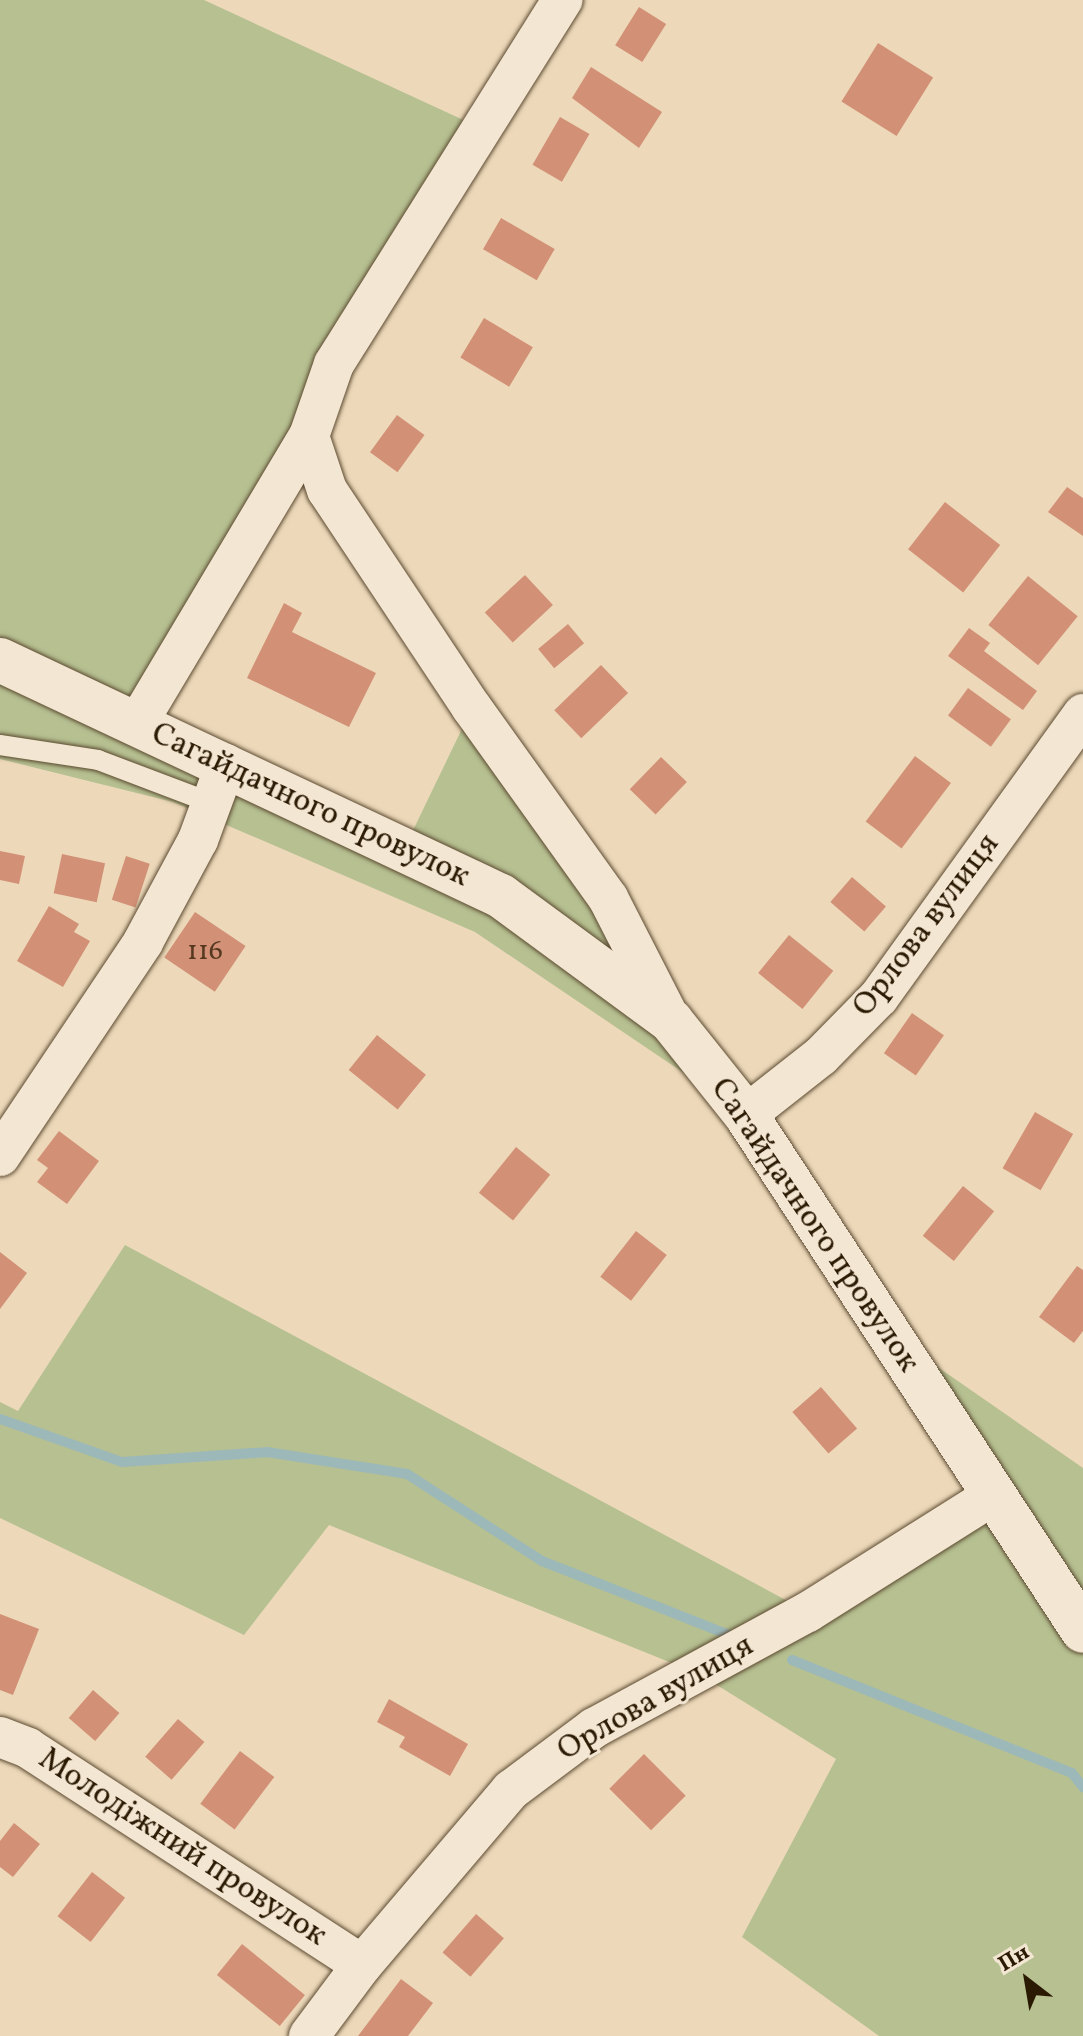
<!DOCTYPE html>
<meta charset="utf-8">
<style>
body{margin:0}
#map{position:relative;width:1083px;height:2036px;overflow:hidden;background:#edd9ba;font-family:Vollkorn,serif}
div>[style]{position:absolute}
[style*='--x']{left:calc(var(--x)*1px);top:calc(var(--y)*1px);width:calc(var(--w)*1px);rotate:calc(var(--a)*1deg)}
.green>*{inset:0;background:#b6c091}
.stream>*{height:10px;margin:-5px;padding:0 5px;transform-origin:5px;border-radius:5px;background:#9db8b9}
.building>*{inset:0;background:#d29176;transform-origin:0 0}
.roads{filter:drop-shadow(0 0 2px #5c4a31) drop-shadow(0 0 2px #5c4a31)}
.service>*{height:20px;margin:-10px;padding:0 10px;transform-origin:10px;border-radius:10px;background:#f3e6d2}
.minor>*{height:40px;margin:-20px;padding:0 20px;transform-origin:20px;border-radius:20px;background:#f3e6d2}
.tertiary>*{height:44px;margin:-22px;padding:0 22px;transform-origin:22px;border-radius:22px;background:#f3e6d2}
span{translate:-50% -50%;white-space:nowrap;text-align:center;line-height:1.15;-webkit-text-stroke:6px #f3e6d2;paint-order:stroke}
.number-label{font-size:28px;color:#553820}
.number-label span{-webkit-text-stroke-width:0}
.street-label{font-size:32px;color:#2b1a03}
.north{position:absolute;left:987px;top:1940px;width:80px;height:80px;-webkit-text-stroke:6px #f3e6d2;paint-order:stroke;rotate:329deg;font-size:22px;font-weight:700;line-height:32px;text-align:center;color:#2b1a03}
.north::after{content:'';display:block;margin:auto;width:28px;height:36px;background:#2b1a03;clip-path:polygon(50% 0,100% 100%,50% 72%,0 100%)}
</style>
<div id="map">
<div class="green">
<div style="clip-path:polygon(0 0,204px 0,485px 130px,137px 724px,404px 849px,472px 708px,746px 1115px,475px 932px,173px 802px,0 759px)"></div>
<div style="clip-path:polygon(125px 1245px,808px 1612px,992px 1496px,883px 1329px,1083px 1468px,1083px 2036px,879px 2036px,742px 1937px,836px 1759px,699px 1674px,329px 1525px,244px 1635px,0 1518px,0 1402px,18px 1411px)"></div>
</div>
<div class="stream">
<div style="--x:0;--y:1419;--w:129;--a:19.4"></div>
<div style="--x:122;--y:1462;--w:145;--a:-3.9"></div>
<div style="--x:267;--y:1452;--w:142;--a:8.9"></div>
<div style="--x:407;--y:1474;--w:161;--a:32.8"></div>
<div style="--x:542;--y:1561;--w:209;--a:21.6"></div>
<div style="--x:792;--y:1660;--w:302;--a:22"></div>
<div style="--x:1072;--y:1773;--w:18;--a:52"></div>
</div>
<div class="building">
<div style="left:639px;top:7px;width:32px;height:45px;rotate:32deg"></div>
<div style="left:878px;top:43px;width:65px;height:69px;rotate:32deg"></div>
<div style="clip-path:polygon(591px 67px,662px 112px,639px 148px,572px 98px)"></div>
<div style="left:560px;top:117px;width:34px;height:55px;rotate:30deg"></div>
<div style="left:501px;top:218px;width:62px;height:36px;rotate:30deg"></div>
<div style="left:484px;top:318px;width:57px;height:46px;rotate:31deg"></div>
<div style="left:397px;top:415px;width:34px;height:46px;rotate:36deg"></div>
<div style="clip-path:polygon(1067px 487px,1083px 498px,1083px 536px,1048px 512px)"></div>
<div style="left:945px;top:502px;width:70px;height:60px;rotate:38deg"></div>
<div style="left:525px;top:575px;width:41px;height:55px;rotate:47deg"></div>
<div style="left:1028px;top:576px;width:64px;height:63px;rotate:39deg"></div>
<div style="clip-path:polygon(284px 603px,302px 613px,292px 632px,376px 673px,349px 727px,247px 678px)"></div>
<div style="left:568px;top:624px;width:25px;height:39px;rotate:50deg"></div>
<div style="clip-path:polygon(969px 628px,990px 643px,984px 651px,1037px 691px,1023px 710px,948px 656px)"></div>
<div style="left:601px;top:665px;width:39px;height:65px;rotate:46deg"></div>
<div style="left:968px;top:688px;width:53px;height:34px;rotate:36deg"></div>
<div style="left:915px;top:756px;width:45px;height:82px;rotate:37deg"></div>
<div style="left:661px;top:757px;width:36px;height:45px;rotate:44deg"></div>
<div style="clip-path:polygon(0 851px,25px 856px,19px 884px,0 880px)"></div>
<div style="left:62px;top:854px;width:44px;height:40px;rotate:12deg"></div>
<div style="left:126px;top:856px;width:25px;height:46px;rotate:18deg"></div>
<div style="left:852px;top:877px;width:45px;height:33px;rotate:41deg"></div>
<div style="clip-path:polygon(49px 906px,79px 924px,74px 932px,90px 941px,63px 987px,17px 961px)"></div>
<div style="left:195px;top:912px;width:61px;height:55px;rotate:34deg"></div>
<div style="left:789px;top:935px;width:57px;height:49px;rotate:39deg"></div>
<div style="left:912px;top:1013px;width:39px;height:49px;rotate:35deg"></div>
<div style="left:377px;top:1035px;width:63px;height:45px;rotate:39deg"></div>
<div style="left:1035px;top:1112px;width:44px;height:65px;rotate:30deg"></div>
<div style="clip-path:polygon(59px 1131px,99px 1161px,67px 1204px,37px 1182px,48px 1168px,37px 1160px)"></div>
<div style="left:516px;top:1147px;width:44px;height:59px;rotate:39deg"></div>
<div style="left:963px;top:1186px;width:40px;height:64px;rotate:39deg"></div>
<div style="left:636px;top:1231px;width:39px;height:58px;rotate:38deg"></div>
<div style="clip-path:polygon(0 1252px,27px 1273px,0 1309px)"></div>
<div style="clip-path:polygon(1077px 1266px,1083px 1270px,1083px 1331px,1074px 1343px,1039px 1317px)"></div>
<div style="left:821px;top:1387px;width:55px;height:38px;rotate:49deg"></div>
<div style="clip-path:polygon(0 1614px,39px 1629px,13px 1695px,0 1690px)"></div>
<div style="left:93px;top:1690px;width:35px;height:37px;rotate:41deg"></div>
<div style="clip-path:polygon(389px 1699px,468px 1744px,450px 1776px,399px 1747px,405px 1737px,377px 1722px)"></div>
<div style="left:178px;top:1719px;width:35px;height:50px;rotate:41deg"></div>
<div style="left:240px;top:1751px;width:43px;height:66px;rotate:37deg"></div>
<div style="left:644px;top:1754px;width:59px;height:49px;rotate:45deg"></div>
<div style="clip-path:polygon(14px 1823px,40px 1844px,13px 1877px,0 1867px,0 1841px)"></div>
<div style="left:92px;top:1872px;width:42px;height:56px;rotate:38deg"></div>
<div style="left:476px;top:1914px;width:37px;height:51px;rotate:41deg"></div>
<div style="left:242px;top:1944px;width:81px;height:40px;rotate:39deg"></div>
<div style="clip-path:polygon(401px 1979px,433px 2003px,408px 2036px,358px 2036px)"></div>
</div>
<div class="roads">
<div class="service">
<div style="--x:0;--y:745;--w:99;--a:8.7"></div>
<div style="--x:98;--y:760;--w:121;--a:20.8"></div>
</div>
<div class="minor">
<div style="--x:309;--y:436;--w:76;--a:-70.9"></div>
<div style="--x:334;--y:364;--w:430;--a:-57.9"></div>
<div style="--x:137;--y:724;--w:335;--a:-59.2"></div>
<div style="--x:309;--y:436;--w:57;--a:71.6"></div>
<div style="--x:327;--y:490;--w:262;--a:56.4"></div>
<div style="--x:472;--y:708;--w:234;--a:54.4"></div>
<div style="--x:608;--y:898;--w:138;--a:62.9"></div>
<div style="--x:746;--y:1115;--w:95;--a:-38.2"></div>
<div style="--x:821;--y:1056;--w:83;--a:-45.5"></div>
<div style="--x:879;--y:997;--w:349;--a:-54.2"></div>
<div style="--x:0;--y:1156;--w:257;--a:-56.2"></div>
<div style="--x:143;--y:942;--w:116;--a:-61.7"></div>
<div style="--x:198;--y:840;--w:81;--a:-69.8"></div>
<div style="--x:0;--y:1737;--w:30;--a:21"></div>
<div style="--x:28;--y:1748;--w:398;--a:33"></div>
<div style="--x:309;--y:2036;--w:89;--a:-53.3"></div>
<div style="--x:362;--y:1965;--w:230;--a:-49.6"></div>
<div style="--x:511;--y:1790;--w:104;--a:-36.8"></div>
<div style="--x:594;--y:1728;--w:243;--a:-28.5"></div>
<div style="--x:808;--y:1612;--w:218;--a:-32.2"></div>
</div>
<div class="tertiary">
<div style="--x:0;--y:660;--w:554;--a:25.22"></div>
<div style="--x:501;--y:896;--w:211;--a:36.3"></div>
<div style="--x:671;--y:1021;--w:120;--a:51.4"></div>
<div style="--x:746;--y:1115;--w:616;--a:56.85"></div>
</div>
</div>
<div class="number-label">
<span style="left:205px;top:952px">116</span>
</div>
<div class="street-label">
<span style="left:310px;top:806px;rotate:25deg">Сагайдачного провулок</span>
<span style="left:927px;top:926px;rotate:-53deg">Орлова вулиця</span>
<span style="left:814px;top:1226px;rotate:56deg">Сагайдачного провулок</span>
<span style="left:656px;top:1699px;rotate:-30deg">Орлова вулиця</span>
<span style="left:182px;top:1848px;rotate:33deg">Молодіжний провулок</span>
</div>
<div class="north">Пн</div>
</div>
